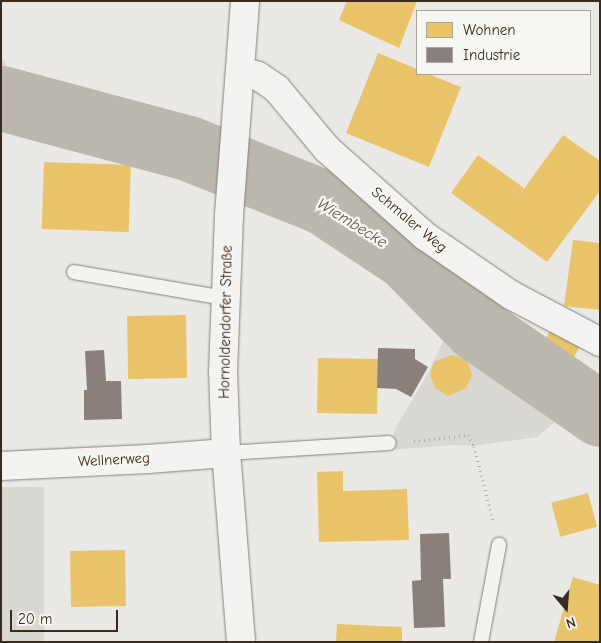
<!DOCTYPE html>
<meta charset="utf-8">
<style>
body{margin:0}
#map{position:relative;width:601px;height:643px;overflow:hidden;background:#eae9e6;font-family:"Comic Neue",sans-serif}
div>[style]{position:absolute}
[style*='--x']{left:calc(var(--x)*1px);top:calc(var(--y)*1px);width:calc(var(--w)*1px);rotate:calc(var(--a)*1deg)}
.green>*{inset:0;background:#dad8d3;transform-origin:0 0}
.homes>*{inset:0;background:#e9c46a;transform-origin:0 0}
.industry>*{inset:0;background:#8a817c}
.river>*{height:65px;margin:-32.5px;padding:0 32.5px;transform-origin:32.5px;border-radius:32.5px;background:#bcb7af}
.path>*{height:3px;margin-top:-1.5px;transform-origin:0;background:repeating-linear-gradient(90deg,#b0aeac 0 1px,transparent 0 5px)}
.roads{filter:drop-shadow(0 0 1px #85817d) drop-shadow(0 0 1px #85817d)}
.lane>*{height:14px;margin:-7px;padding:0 7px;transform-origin:7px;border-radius:7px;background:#f3f3f1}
.street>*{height:28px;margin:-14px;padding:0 14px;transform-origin:14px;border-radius:14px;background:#f3f3f1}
.secondary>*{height:28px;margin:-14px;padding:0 14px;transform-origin:14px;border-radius:14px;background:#f3f3f1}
span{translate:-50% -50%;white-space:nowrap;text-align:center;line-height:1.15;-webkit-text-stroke:5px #f6f6f2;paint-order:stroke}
.street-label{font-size:15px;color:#3b2a1e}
.water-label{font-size:16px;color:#615449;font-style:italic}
.frame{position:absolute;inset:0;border:2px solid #3b2a1e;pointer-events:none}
.legend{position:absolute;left:416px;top:10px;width:175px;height:65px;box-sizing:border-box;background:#f6f6f2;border:1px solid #aba49d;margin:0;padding:6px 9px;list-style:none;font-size:15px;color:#3b2a1e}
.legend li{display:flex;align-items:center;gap:10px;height:25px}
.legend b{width:25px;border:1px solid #aba49d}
.north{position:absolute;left:541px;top:583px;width:50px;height:50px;-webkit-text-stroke:4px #f6f6f2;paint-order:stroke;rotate:162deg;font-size:14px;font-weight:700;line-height:20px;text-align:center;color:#3b2a1e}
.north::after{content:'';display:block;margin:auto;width:18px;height:22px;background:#3b2a1e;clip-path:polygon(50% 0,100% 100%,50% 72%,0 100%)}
.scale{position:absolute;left:10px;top:610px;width:108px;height:22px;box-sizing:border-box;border:2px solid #3b2a1e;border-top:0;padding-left:6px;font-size:15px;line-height:18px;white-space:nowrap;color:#3b2a1e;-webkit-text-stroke:4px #f6f6f2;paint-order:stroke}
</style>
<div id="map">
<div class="green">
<div style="clip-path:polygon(1px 58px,5px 62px,19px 101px,1px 119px)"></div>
<div style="clip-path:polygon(450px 327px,528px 391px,557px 420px,537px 437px,474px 446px,454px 445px,388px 450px,396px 427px,427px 375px)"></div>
<div style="left:1px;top:487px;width:43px;height:155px"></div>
</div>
<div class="homes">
<div style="clip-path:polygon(347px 1px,417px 1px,399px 48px,339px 20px)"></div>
<div style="clip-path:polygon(378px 53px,417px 69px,417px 74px,428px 74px,461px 87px,429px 167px,346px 133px)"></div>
<div style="clip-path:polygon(563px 135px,600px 161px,600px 191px,547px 262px,451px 193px,478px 155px,524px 188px,515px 201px)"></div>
<div style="left:44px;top:162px;width:87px;height:67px;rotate:2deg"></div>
<div style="clip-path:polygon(573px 240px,600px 243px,600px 310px,564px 306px)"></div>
<div style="left:186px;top:315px;width:63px;height:59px;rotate:89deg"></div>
<div style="clip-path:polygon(551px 329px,580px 346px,564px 376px,534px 359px,539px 350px,531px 346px,538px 334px,546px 338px)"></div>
<div style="clip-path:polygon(452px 355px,467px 360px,472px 375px,466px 388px,448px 396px,435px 388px,430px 374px,434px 362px)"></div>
<div style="left:318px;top:358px;width:60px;height:55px;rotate:1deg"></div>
<div style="clip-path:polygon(343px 471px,343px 491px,407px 489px,409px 540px,319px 542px,317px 472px)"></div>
<div style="left:588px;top:493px;width:35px;height:38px;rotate:75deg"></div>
<div style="left:125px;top:550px;width:56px;height:55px;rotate:89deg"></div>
<div style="clip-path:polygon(573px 577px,600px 585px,600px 642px,554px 642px)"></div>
<div style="clip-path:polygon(337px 624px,402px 627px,402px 642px,336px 642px)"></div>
</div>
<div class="industry">
<div style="clip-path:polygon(378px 348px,415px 349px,415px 359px,428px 367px,411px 397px,396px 389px,377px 388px)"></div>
<div style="clip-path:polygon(104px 350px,106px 381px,121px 381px,122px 419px,84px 420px,84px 390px,87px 390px,85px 351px)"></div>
<div style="clip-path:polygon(449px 533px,451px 579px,443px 579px,445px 627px,414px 628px,412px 581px,421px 580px,420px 534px)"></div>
</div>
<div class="river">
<div style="--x:1;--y:98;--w:194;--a:15"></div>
<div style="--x:188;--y:148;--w:145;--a:21.8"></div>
<div style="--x:323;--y:202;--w:100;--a:33.5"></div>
<div style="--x:406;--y:257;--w:100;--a:45.4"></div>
<div style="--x:476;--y:328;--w:151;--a:34.7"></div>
</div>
<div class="path">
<div style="--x:414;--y:441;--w:54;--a:-6.3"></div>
<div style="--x:468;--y:435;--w:13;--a:61"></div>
<div style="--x:474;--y:446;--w:77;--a:75.8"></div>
</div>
<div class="roads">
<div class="lane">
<div style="--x:74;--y:272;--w:153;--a:9.8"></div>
<div style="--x:226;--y:453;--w:163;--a:-3.5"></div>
<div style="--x:481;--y:642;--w:99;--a:-79.5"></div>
</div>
<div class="street">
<div style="--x:241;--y:71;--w:18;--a:16"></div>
<div style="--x:258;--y:76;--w:23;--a:34"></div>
<div style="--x:277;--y:89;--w:78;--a:50.2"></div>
<div style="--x:327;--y:149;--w:131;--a:41.6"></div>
<div style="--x:425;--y:236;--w:104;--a:34.5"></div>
<div style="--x:511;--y:295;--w:101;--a:27.8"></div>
<div style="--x:1;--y:466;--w:147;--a:-2.7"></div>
<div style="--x:148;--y:459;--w:78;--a:-4.4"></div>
</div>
<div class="secondary">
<div style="--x:241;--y:642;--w:190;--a:-94.5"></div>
<div style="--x:226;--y:453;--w:81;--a:-92.1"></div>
<div style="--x:223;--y:372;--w:157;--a:-87.8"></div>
<div style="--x:229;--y:215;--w:215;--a:-85.7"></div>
</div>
</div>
<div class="street-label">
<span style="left:409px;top:220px;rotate:40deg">Schmaler Weg</span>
<span style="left:226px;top:322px;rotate:-89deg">Hornoldendorfer Straße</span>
<span style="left:114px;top:460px;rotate:-3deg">Wellnerweg</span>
</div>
<div class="water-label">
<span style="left:352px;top:223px;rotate:32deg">Wiembecke</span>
</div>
<div class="frame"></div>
<ul class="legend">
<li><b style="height:14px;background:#e9c46a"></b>Wohnen</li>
<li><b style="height:14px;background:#8a817c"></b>Industrie</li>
</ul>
<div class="north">N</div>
<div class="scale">20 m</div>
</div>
